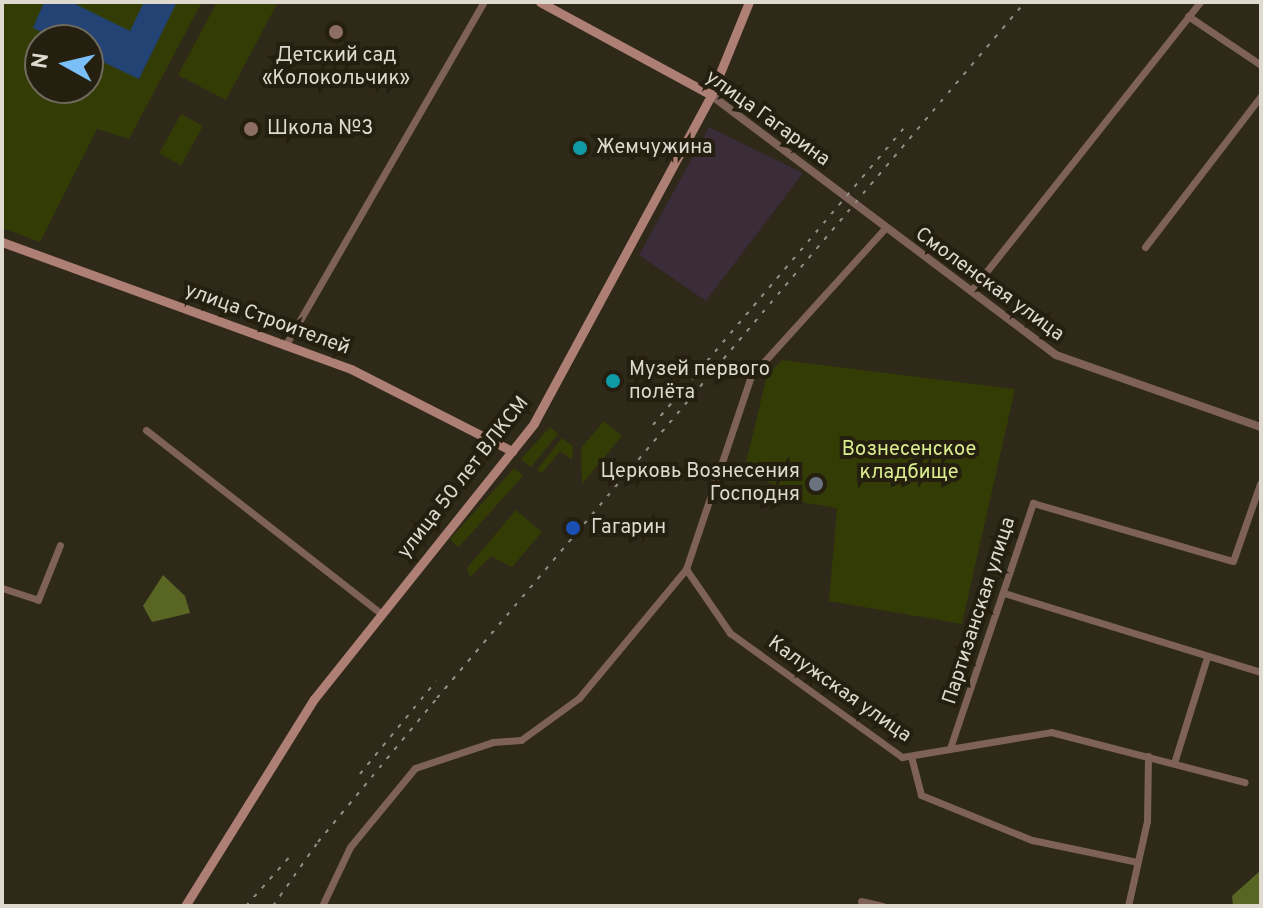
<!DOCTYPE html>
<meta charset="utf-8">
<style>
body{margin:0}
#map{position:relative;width:1263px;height:908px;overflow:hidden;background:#2f2919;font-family:Overpass,sans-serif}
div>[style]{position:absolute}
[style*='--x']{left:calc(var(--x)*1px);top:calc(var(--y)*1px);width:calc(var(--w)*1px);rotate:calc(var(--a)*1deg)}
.commercial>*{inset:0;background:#3a2c38}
.green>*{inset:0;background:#343c05;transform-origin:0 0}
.forest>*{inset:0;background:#596523}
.water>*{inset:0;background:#224373}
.minor>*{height:7px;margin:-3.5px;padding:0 3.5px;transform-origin:3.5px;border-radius:3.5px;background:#7e6159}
.tertiary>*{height:8px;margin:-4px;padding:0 4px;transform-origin:4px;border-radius:4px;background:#7e6159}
.secondary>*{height:9px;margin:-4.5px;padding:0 4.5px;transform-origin:4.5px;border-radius:4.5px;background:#ae7f74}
.rail>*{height:2px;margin-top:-1px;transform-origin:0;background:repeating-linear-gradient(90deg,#928d80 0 4px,transparent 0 12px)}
.dots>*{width:22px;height:22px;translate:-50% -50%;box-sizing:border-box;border:4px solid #251f10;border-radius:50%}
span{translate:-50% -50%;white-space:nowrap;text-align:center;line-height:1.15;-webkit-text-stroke:8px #251f10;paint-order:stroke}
.poi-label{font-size:20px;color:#dedad0}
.left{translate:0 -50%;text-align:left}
.right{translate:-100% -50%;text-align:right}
.street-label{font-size:20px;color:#dedad0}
.park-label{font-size:20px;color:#daed8f}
.frame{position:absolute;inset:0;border:4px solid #dedad0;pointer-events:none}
.north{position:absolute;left:24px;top:24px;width:80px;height:80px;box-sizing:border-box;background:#251f10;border:2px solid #6f6a5d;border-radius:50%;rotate:278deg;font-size:22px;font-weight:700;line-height:32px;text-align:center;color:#dedad0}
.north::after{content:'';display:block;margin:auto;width:28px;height:36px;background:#7abff8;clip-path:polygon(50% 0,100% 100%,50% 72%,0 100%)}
</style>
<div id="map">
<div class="commercial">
<div style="clip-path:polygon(709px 127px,803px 173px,706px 301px,639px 255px)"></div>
</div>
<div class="green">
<div style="clip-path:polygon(evenodd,2px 2px,202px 2px,129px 139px,97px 129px,40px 242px,2px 228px,2px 2px,40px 40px,88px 40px,88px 88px,40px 88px,40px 40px)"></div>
<div style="clip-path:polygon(217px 2px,278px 2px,226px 100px,178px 75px)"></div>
<div style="left:181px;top:114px;width:25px;height:45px;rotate:29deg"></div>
<div style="clip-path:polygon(782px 360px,1015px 389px,962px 624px,829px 601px,837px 508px,801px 502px,745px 467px,767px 375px)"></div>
<div style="clip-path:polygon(604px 421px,622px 436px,582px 484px,581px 448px)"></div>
<div style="clip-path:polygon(550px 427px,558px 434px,531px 467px,521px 459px)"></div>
<div style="clip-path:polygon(562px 438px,573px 446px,572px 460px,560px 451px,542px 473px,537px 470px)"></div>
<div style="left:514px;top:468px;width:12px;height:96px;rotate:42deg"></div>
<div style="clip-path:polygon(516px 510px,542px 532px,512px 567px,491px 556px,470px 577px,467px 568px)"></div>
</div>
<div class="forest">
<div style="clip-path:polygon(163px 575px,185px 596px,190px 613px,152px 622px,143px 606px)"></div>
<div style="clip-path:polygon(1261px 870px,1261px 906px,1233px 906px,1232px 896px)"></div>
</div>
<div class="water">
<div style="clip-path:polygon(44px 2px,71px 2px,130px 31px,144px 2px,177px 2px,139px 79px,88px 55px,88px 40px,58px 40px,33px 28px)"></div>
</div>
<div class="minor">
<div style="--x:1188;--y:16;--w:88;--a:33.9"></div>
<div style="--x:1145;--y:247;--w:190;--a:-52.5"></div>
<div style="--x:971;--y:291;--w:369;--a:-51.6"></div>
<div style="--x:285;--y:346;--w:397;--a:-60"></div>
<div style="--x:146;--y:430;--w:297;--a:38"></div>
<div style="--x:686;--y:569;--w:78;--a:55.5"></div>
<div style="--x:730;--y:633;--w:212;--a:35.8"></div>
<div style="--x:902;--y:757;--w:151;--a:-9.5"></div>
<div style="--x:1051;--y:732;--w:200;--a:14.5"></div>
<div style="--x:2;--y:588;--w:38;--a:18"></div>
<div style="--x:38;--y:600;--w:59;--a:-68.2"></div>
<div style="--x:1004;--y:593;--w:269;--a:17.1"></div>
<div style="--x:951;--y:745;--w:256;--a:-71.3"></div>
<div style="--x:1033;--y:503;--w:208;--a:16.2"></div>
<div style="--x:1233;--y:561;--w:82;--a:-70.7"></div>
<div style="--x:911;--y:756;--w:40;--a:75.6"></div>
<div style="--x:921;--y:795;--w:120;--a:22.1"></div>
<div style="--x:1032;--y:840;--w:107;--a:11.8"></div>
<div style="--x:1174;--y:763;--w:111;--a:-72.7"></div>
<div style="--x:861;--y:901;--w:22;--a:13"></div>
<div style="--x:322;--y:906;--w:65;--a:-64.6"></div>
<div style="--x:350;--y:847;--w:102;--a:-50.6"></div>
<div style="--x:415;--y:768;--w:82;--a:-18.4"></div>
<div style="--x:493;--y:742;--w:28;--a:-4"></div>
<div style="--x:521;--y:740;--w:72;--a:-35.9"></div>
<div style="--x:579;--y:698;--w:168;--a:-50.3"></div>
<div style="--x:686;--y:569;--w:204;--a:-71.4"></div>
<div style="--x:751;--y:376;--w:200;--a:-47.8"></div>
<div style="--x:1128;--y:906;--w:87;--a:-77.4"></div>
<div style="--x:1147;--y:821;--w:65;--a:-89.1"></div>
</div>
<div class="tertiary">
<div style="--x:711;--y:95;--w:432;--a:37"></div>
<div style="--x:1056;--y:355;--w:217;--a:19.4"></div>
</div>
<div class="secondary">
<div style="--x:540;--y:2;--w:195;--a:28.5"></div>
<div style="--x:2;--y:242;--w:371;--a:20"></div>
<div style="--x:351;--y:369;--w:181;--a:27"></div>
<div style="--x:185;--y:906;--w:244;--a:-58.1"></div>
<div style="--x:314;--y:699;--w:353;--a:-51.4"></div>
<div style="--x:534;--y:423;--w:373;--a:-61.6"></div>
<div style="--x:711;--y:95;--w:100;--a:-67.8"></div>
</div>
<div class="rail">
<div style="--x:653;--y:425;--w:392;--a:-49.8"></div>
<div style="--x:360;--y:774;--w:120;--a:-50.7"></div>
<div style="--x:246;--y:906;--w:69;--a:-48.5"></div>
<div style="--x:273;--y:906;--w:78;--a:-54.9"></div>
<div style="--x:318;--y:842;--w:187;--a:-50.4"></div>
<div style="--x:437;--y:698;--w:911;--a:-49.81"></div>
</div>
<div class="dots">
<div style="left:336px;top:32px;background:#8d6e63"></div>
<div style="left:251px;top:129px;background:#8d6e63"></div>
<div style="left:580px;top:148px;background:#0f9aa8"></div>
<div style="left:613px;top:381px;background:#0f9aa8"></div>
<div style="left:816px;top:484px;background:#6b7280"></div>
<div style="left:573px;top:528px;background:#1a4fb4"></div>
</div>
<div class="poi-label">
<span style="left:336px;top:68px">Детский сад<br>«Колокольчик»</span>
<span class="left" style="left:267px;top:129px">Школа №3</span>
<span class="left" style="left:596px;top:148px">Жемчужина</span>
<span class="left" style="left:629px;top:382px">Музей первого<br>полёта</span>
<span class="right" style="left:800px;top:484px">Церковь Вознесения<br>Господня</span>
<span class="left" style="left:591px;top:528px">Гагарин</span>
</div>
<div class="street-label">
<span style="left:767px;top:119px;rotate:36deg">улица Гагарина</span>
<span style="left:989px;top:285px;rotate:36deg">Смоленская улица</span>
<span style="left:267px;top:320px;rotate:20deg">улица Строителей</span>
<span style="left:464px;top:478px;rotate:-52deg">улица 50 лет ВЛКСМ</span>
<span style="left:980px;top:611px;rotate:-72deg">Партизанская улица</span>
<span style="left:839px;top:690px;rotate:35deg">Калужская улица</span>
</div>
<div class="park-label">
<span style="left:909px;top:462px">Вознесенское<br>кладбище</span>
</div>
<div class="frame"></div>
<div class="north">N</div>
</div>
